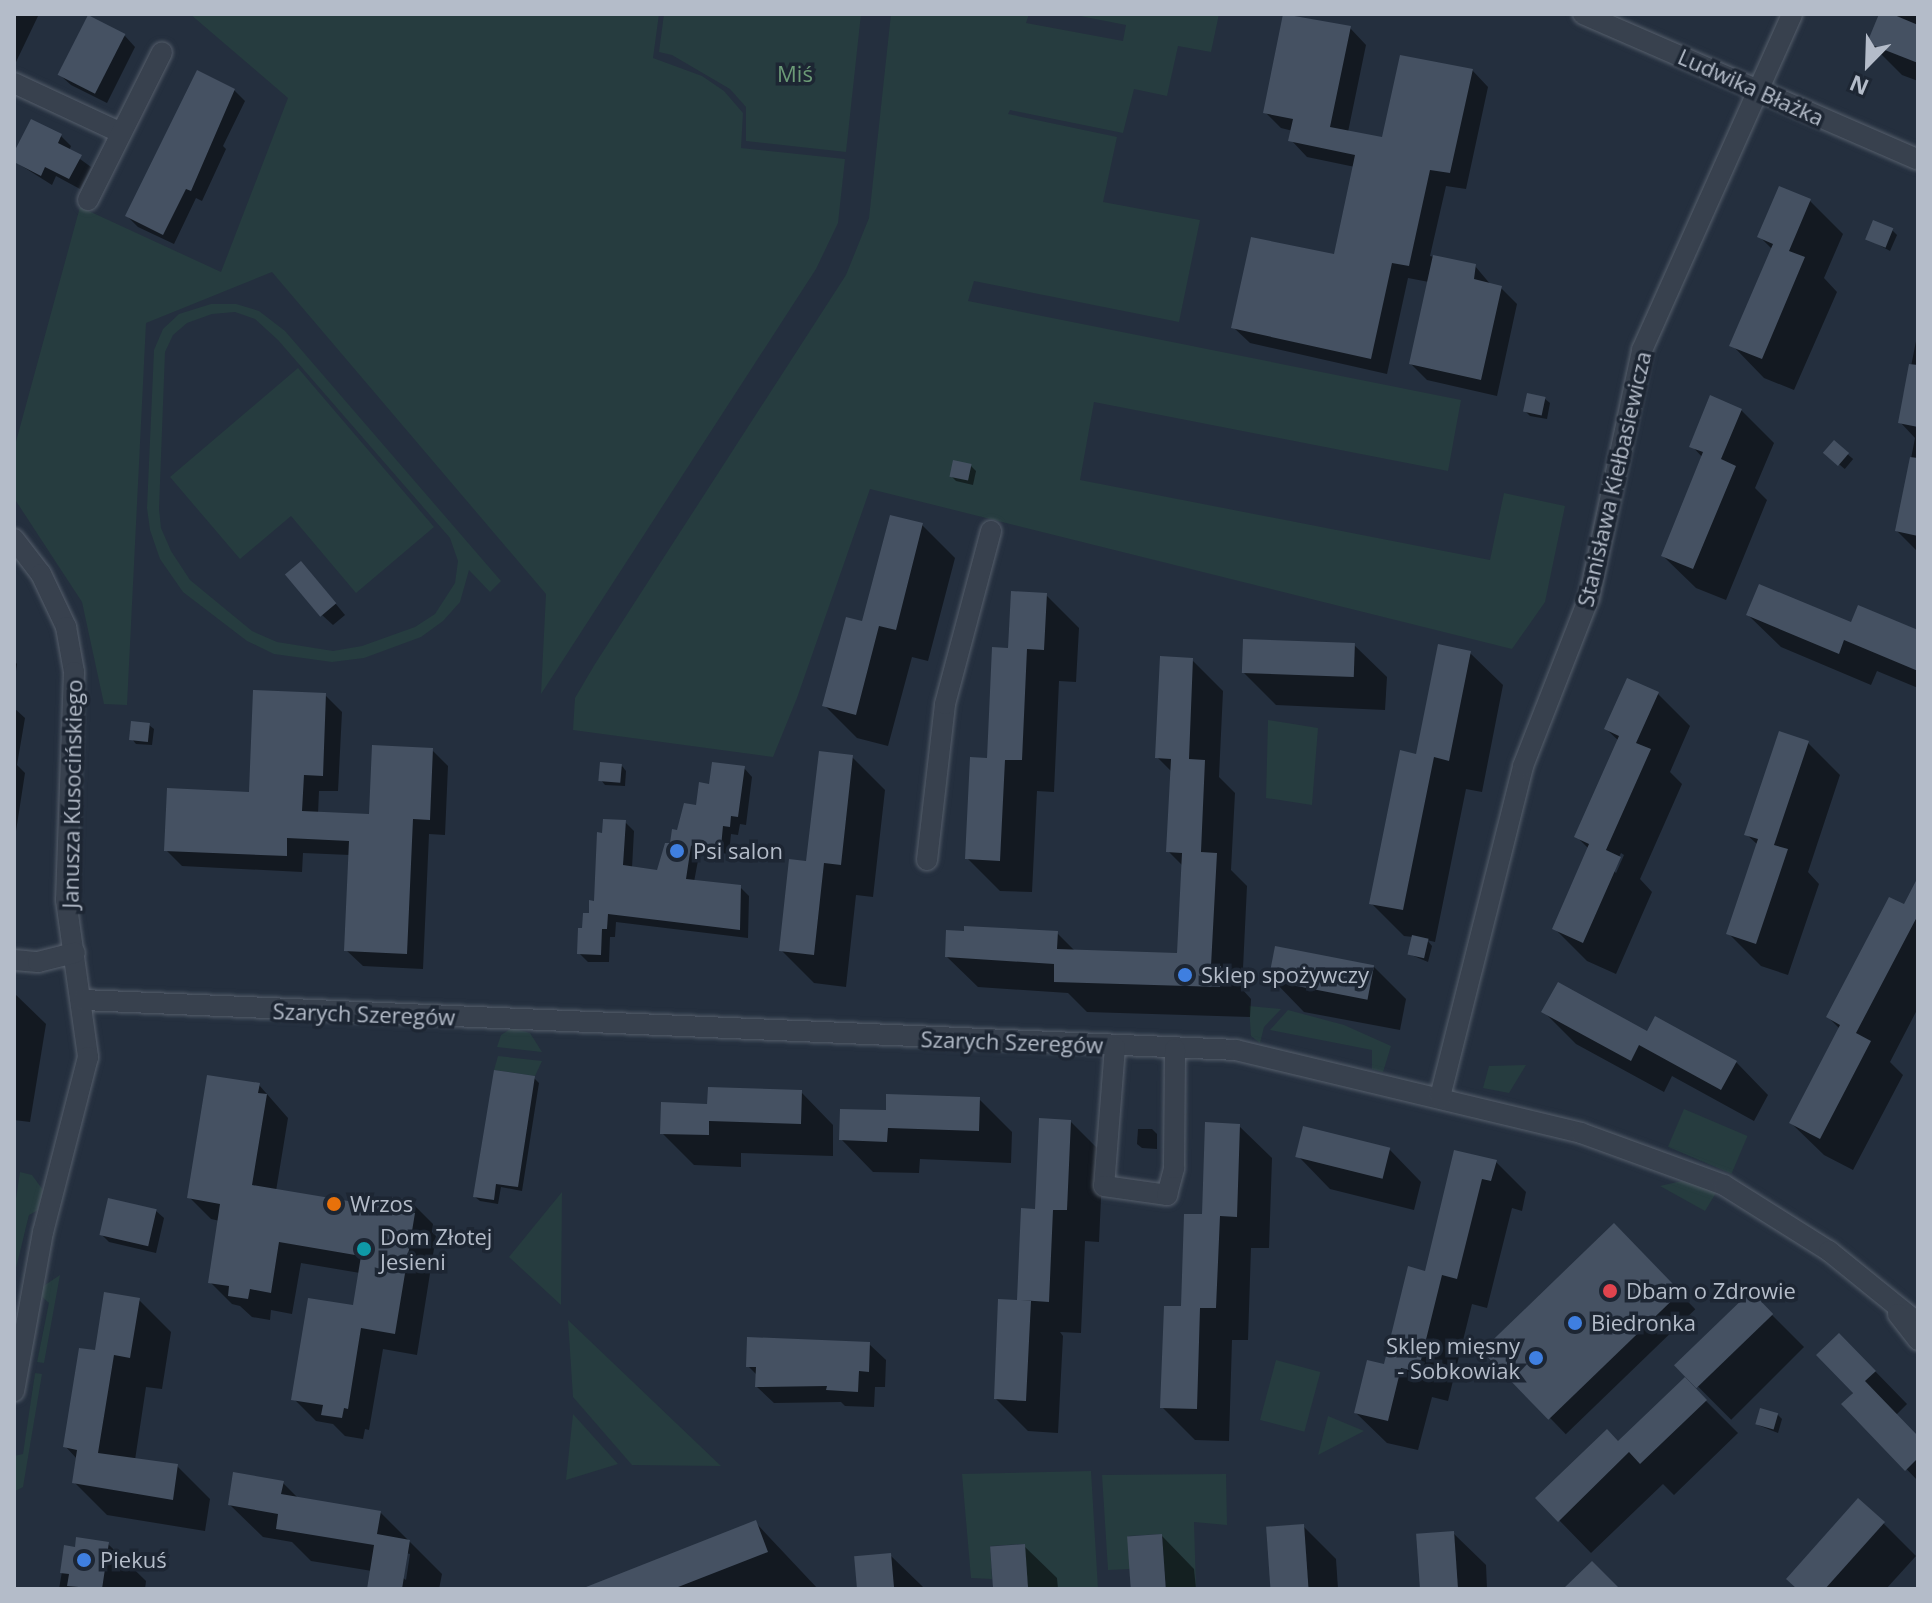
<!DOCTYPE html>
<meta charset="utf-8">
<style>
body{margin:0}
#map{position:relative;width:1932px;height:1603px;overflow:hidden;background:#242f3e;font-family:"Open Sans",sans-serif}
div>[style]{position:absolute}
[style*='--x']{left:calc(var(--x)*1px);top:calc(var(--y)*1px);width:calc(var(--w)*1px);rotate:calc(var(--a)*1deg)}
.green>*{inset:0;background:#263c3f;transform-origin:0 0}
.shadow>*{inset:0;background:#0007;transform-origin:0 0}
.building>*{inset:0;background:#455162;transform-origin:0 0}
.roads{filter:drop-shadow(0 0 2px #565f6c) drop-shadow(0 0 2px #565f6c)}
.minor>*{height:20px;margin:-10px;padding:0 10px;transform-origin:10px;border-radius:10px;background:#38414e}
.dots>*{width:22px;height:22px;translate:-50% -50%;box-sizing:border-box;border:4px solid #1d2633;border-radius:50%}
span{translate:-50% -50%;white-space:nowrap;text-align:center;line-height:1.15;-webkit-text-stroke:7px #1d2633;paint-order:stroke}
.park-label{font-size:22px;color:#6b9a76}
.street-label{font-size:22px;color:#b4bcc9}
.poi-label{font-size:22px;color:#b4bcc9}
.left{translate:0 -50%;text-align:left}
.right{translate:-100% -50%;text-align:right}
.frame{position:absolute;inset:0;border:16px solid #b4bcc9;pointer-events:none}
.north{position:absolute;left:1828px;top:24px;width:80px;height:80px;-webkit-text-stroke:6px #1d2633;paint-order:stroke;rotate:203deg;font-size:22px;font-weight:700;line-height:32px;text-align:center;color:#b4bcc9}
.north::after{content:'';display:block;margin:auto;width:28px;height:36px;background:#b4bcc9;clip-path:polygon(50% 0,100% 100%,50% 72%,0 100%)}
</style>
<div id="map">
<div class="green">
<div style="clip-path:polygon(190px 14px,659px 14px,653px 58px,702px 76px,724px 91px,743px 113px,741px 148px,845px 159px,838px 223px,816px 269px,541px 694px,546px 594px,272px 272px,146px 323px,127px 705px,104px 704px,82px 602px,14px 498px,14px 449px,80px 207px,221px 272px,288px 98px)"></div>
<div style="clip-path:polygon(664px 14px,861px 14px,846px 152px,746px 141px,746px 107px,730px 89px,672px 55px,659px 52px)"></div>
<div style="clip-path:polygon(891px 14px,1029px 14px,1026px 23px,1123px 41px,1126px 25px,1070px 14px,1219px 14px,1211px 52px,1178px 46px,1167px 96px,1134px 89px,1123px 133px,1010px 110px,1008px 114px,1117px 137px,1103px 202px,1200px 220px,1179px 322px,974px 281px,968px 301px,1461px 400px,1448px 471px,1094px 402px,1080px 480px,1490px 560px,1504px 493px,1565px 506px,1545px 602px,1512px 649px,870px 489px,797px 698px,773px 757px,573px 730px,575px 698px,595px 664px,846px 275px,869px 218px)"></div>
<div style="clip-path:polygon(evenodd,211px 304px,236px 304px,259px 311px,285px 331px,501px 581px,490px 592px,469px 570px,460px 602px,443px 621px,421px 637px,364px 658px,332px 662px,274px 654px,247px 641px,183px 592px,160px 559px,150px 530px,147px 508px,154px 350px,163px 329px,179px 314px,211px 304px,235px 312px,255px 319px,278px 340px,450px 538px,458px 561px,455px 583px,435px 614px,415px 627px,362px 646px,333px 651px,277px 642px,252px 631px,190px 580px,171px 551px,161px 528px,159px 509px,165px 352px,173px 335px,187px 323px,212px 314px,235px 312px)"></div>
<div style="clip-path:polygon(298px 368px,434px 527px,356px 593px,291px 516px,240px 559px,170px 477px)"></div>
<div style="clip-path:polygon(1268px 720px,1318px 728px,1312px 805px,1266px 798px)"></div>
<div style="clip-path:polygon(1249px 1006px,1281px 1009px,1264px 1027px,1260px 1043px,1251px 1036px)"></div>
<div style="clip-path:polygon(1288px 1010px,1344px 1025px,1391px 1046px,1383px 1072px,1372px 1069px,1372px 1050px,1270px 1030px)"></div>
<div style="clip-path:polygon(512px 1028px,530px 1033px,542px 1052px,497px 1047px,501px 1035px)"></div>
<div style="clip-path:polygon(498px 1056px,542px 1061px,535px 1076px,494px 1070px)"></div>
<div style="clip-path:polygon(1526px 1065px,1509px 1093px,1483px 1088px,1489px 1066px)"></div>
<div style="left:1684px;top:1109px;width:69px;height:41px;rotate:23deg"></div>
<div style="clip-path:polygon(20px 1172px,32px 1175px,43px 1190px,38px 1210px,29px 1215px,14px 1276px,14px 1212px)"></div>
<div style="clip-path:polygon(1682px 1181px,1696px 1183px,1716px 1193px,1705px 1211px,1660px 1186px)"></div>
<div style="clip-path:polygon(562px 1192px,561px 1305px,509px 1257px)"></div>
<div style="clip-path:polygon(60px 1275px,44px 1363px,37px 1362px,49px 1303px,40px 1295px,42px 1287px)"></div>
<div style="clip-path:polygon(568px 1320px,721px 1466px,632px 1465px,573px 1397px)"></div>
<div style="left:1276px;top:1360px;width:46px;height:62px;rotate:15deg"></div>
<div style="clip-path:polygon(35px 1373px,42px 1374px,23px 1487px,15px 1491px,14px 1456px,23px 1454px)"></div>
<div style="clip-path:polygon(573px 1414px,618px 1464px,566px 1480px)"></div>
<div style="clip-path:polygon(1328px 1416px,1364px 1431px,1318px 1455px)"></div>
<div style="clip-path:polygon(1091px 1471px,1098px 1589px,1028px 1589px,1024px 1544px,990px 1546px,992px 1579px,971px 1578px,962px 1474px)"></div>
<div style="clip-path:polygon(1226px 1474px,1227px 1525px,1194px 1522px,1196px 1589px,1166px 1589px,1162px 1534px,1128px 1536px,1130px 1569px,1108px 1570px,1102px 1475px)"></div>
</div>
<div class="shadow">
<div style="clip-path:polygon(14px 14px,39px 14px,16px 62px,14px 61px)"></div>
<div style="clip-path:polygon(1881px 14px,1918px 14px,1918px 81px,1902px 75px,1869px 42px)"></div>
<div style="clip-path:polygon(1350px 28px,1366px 45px,1348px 132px,1384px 140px,1472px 70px,1488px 87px,1466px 189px,1446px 186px,1430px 256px,1475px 266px,1491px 285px,1501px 288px,1517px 304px,1497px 396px,1427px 380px,1411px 364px,1429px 282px,1408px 278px,1387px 374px,1250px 343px,1233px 327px,1336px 257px,1355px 167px,1307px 157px,1291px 140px,1293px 131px,1281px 128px,1265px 112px)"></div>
<div style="clip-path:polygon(125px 36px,135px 47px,107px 103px,71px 85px,60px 75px)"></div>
<div style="clip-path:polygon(234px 90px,245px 101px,223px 146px,226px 149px,202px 201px,196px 198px,174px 244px,138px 227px,127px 216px)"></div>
<div style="clip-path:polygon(61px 136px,71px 146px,69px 151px,91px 167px,80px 189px,56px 176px,52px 185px,14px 161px,14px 156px)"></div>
<div style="clip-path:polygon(1780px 188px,1810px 201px,1843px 234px,1824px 278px,1837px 292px,1794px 390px,1764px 378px,1732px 345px,1773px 250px,1759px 236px)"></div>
<div style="clip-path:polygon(1892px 230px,1897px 235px,1890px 251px,1868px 239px)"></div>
<div style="clip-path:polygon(1918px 331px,1918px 552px,1897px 531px,1915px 438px,1900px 422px)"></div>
<div style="clip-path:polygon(1545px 399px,1550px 403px,1547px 419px,1530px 416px,1525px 411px)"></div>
<div style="clip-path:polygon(1741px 410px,1774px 443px,1755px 488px,1767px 500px,1726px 600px,1696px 588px,1663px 556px,1703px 458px,1692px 446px)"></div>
<div style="left:1834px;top:443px;width:25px;height:13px;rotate:40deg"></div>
<div style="clip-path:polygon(971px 466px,976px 471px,973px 485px,956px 481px,952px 477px)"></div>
<div style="clip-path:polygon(922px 525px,955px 558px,928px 661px,912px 657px,888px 746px,857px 738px,825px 706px,864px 624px)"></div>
<div style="clip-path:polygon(311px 574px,345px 615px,333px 625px,322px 615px)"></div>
<div style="clip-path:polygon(1046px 595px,1079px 628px,1076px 682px,1059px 681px,1054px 792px,1037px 791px,1032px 892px,1000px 891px,967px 858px,1010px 650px)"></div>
<div style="clip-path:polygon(1748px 615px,1918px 632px,1918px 688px,1877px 671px,1871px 685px,1781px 647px)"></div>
<div style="clip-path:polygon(1354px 645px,1387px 677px,1385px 710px,1276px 705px,1243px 672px)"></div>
<div style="clip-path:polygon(1470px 653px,1503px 685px,1482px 792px,1466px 789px,1435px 942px,1427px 940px,1432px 946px,1428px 962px,1409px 954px,1413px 937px,1404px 936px,1371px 903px,1418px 756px)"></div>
<div style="clip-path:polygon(14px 660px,17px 664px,14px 684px)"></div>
<div style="clip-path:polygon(1192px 660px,1223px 691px,1219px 777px,1235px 793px,1231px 870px,1247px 886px,1242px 989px,1251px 999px,1250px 1017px,1087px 1012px,1068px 993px,978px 987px,947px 957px,1057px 933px,1076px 952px,1179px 955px,1183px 866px,1168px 851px,1172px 772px,1157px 757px)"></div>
<div style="clip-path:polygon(evenodd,1658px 694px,1690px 726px,1670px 772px,1682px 784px,1640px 879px,1652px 892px,1616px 974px,1587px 961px,1554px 928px,1589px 849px,1577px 837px,1619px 741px,1606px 729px,1658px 694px,1621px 853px,1624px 855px,1616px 873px,1613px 870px,1621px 853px)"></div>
<div style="clip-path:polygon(325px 695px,342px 712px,338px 791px,319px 791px,318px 814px,371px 816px,432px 750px,448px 766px,445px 835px,429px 834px,423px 969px,363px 966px,346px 950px,350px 855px,303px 853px,302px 872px,182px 866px,166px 850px,251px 794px)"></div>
<div style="clip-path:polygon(14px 708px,25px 718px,17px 765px,25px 773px,14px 844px)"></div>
<div style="clip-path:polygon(149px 725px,154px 729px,152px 745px,136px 744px,132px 739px)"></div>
<div style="clip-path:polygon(1808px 743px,1840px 775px,1808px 872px,1819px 884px,1788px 975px,1761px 966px,1728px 933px,1758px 845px,1746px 834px)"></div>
<div style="clip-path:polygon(852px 757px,885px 790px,873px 897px,856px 895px,846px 987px,814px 983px,781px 950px,808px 863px)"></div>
<div style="clip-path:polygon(622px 766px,626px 771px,625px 786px,605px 785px,601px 780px)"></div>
<div style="clip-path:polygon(744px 768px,752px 777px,746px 825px,740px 824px,738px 835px,731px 834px,729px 854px,705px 851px,699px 855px,694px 882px,740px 887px,749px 896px,748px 938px,616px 922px,615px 937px,610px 937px,609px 962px,588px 962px,579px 953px,584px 930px,625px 822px,634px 831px,632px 868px,658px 872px,679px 832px,711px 786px)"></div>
<div style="clip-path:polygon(1918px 881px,1918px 1008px,1890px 1062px,1903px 1075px,1853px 1170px,1824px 1155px,1791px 1123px,1840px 1029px,1828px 1017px,1905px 907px)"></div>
<div style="clip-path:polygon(1373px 966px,1406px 999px,1400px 1030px,1304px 1012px,1272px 979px)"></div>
<div style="clip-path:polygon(14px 993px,46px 1024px,30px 1122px,14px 1120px)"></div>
<div style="clip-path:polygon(1544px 1012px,1648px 1034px,1736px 1062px,1768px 1095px,1754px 1121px,1672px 1076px,1664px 1092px,1576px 1044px)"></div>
<div style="clip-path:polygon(534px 1078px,539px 1083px,522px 1191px,501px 1187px,498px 1204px,480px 1201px,475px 1197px)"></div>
<div style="clip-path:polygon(259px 1085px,288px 1118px,276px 1191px,392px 1210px,411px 1202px,433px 1224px,432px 1232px,436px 1236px,417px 1355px,383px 1349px,369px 1430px,365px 1429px,363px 1439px,345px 1436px,333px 1424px,316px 1421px,294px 1399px,354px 1308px,360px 1273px,301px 1263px,292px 1314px,271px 1310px,270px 1320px,252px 1317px,240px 1306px,232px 1304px,210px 1282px,220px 1221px,211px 1219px,189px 1197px)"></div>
<div style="clip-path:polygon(801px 1092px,833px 1125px,833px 1156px,741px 1153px,741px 1167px,694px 1165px,662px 1133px,709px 1106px)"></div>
<div style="clip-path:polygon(979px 1099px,1012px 1132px,1011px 1163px,920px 1159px,919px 1173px,873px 1172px,841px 1139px,888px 1112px)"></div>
<div style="clip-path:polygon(1071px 1122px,1103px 1154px,1099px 1242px,1085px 1241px,1081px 1333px,1060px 1332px,1063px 1336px,1058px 1433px,1028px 1431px,996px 1399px)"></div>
<div style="clip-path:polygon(1239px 1126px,1272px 1158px,1269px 1248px,1251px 1248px,1248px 1340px,1232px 1340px,1229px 1441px,1195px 1440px,1162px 1407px,1203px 1216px)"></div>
<div style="clip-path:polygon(1138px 1129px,1152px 1129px,1157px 1134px,1157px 1149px,1142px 1148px,1137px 1144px)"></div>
<div style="clip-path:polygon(1389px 1149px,1421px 1182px,1414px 1210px,1330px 1189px,1298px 1156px)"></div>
<div style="clip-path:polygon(1456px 1152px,1496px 1162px,1526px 1192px,1522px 1211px,1512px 1208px,1487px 1308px,1472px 1304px,1448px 1401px,1432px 1397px,1418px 1450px,1387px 1443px,1356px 1413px,1386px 1366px,1427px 1273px)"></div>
<div style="clip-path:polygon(156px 1211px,164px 1218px,156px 1253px,109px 1242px,102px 1235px)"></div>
<div style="left:1614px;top:1225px;width:117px;height:180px;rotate:46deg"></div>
<div style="left:1751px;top:1294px;width:75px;height:103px;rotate:45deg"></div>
<div style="clip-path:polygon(139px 1300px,171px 1332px,162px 1389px,146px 1387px,135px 1460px,177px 1466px,210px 1499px,205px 1531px,107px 1515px,74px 1482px,78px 1460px,65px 1446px)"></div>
<div style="clip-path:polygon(869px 1344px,886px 1360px,885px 1387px,875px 1387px,874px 1407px,845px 1406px,841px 1402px,774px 1403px,757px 1387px,758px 1376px,748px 1366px)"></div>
<div style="clip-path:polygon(1872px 1368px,1907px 1404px,1896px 1415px,1918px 1438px,1918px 1481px,1844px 1404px)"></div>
<div style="clip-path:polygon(1685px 1380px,1738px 1433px,1674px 1495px,1663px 1484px,1591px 1553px,1559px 1520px,1618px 1444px)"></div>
<div style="clip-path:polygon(1777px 1414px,1782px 1419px,1778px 1433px,1758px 1425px)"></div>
<div style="clip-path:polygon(evenodd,283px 1483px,299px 1499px,380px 1512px,442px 1574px,439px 1589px,369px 1589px,372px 1571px,311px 1561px,292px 1542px,263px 1537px,230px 1505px,283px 1483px,406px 1553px,410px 1554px,406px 1580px,402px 1577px,406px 1553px)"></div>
<div style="clip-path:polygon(755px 1522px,818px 1589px,583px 1589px)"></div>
<div style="clip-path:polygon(1883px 1523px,1916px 1556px,1886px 1589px,1799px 1589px)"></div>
<div style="clip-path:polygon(1303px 1526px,1336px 1559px,1338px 1589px,1273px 1589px)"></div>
<div style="clip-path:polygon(1453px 1533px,1486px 1565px,1487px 1589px,1422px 1589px)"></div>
<div style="clip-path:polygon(1162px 1536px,1194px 1569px,1196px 1589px,1133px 1589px)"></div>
<div style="clip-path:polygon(108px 1544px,146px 1581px,145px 1589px,59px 1589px,66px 1548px)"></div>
<div style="clip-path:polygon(1024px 1546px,1057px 1578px,1058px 1589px,995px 1589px)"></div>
<div style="clip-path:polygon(890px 1555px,923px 1587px,923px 1589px,858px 1589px)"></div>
</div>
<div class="building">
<div style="clip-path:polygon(1283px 14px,1351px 26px,1330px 127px,1382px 137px,1400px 55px,1473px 69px,1450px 173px,1430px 170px,1409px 266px,1392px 263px,1371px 359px,1231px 328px,1251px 237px,1334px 254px,1355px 155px,1288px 141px,1293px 119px,1263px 113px)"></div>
<div style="clip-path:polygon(1879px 14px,1892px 14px,1918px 25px,1918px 63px,1867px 43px)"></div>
<div style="left:88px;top:15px;width:42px;height:67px;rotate:27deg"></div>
<div style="clip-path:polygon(197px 70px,235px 89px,191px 191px,186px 189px,163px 235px,125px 216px)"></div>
<div style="clip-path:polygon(31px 119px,62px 134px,58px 143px,82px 155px,69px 179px,45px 167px,41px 176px,14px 162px,14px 152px)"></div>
<div style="clip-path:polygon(1779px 186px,1811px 199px,1789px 251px,1805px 257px,1762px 359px,1729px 346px,1773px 244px,1757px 237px)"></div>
<div style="left:1873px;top:220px;width:22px;height:21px;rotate:22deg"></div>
<div style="clip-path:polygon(1433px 255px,1476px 264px,1474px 279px,1502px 286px,1481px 380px,1409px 364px)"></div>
<div style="clip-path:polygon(1909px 364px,1918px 365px,1918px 427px,1898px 423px)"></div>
<div style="left:1527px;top:393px;width:19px;height:19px;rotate:12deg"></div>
<div style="clip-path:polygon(1710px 395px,1742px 409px,1721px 459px,1736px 466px,1693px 569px,1661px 556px,1703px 452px,1689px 447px)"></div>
<div style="left:1834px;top:440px;width:20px;height:17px;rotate:41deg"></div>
<div style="clip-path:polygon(1910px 457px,1918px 458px,1918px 536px,1895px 531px)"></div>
<div style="left:953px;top:460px;width:19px;height:17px;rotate:12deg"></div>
<div style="clip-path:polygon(890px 515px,923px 523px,896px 630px,879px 626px,856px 715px,822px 706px,846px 617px,862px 621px)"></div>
<div style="left:301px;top:561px;width:55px;height:21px;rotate:50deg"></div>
<div style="clip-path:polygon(1759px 584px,1851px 622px,1858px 605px,1918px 630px,1918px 671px,1844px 640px,1839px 654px,1746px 615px)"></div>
<div style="clip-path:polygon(1011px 591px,1047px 593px,1044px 650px,1027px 649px,1022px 760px,1005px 760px,1000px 861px,965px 859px,970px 757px,987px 758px,992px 647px,1008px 648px)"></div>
<div style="left:1243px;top:639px;width:112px;height:34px;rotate:2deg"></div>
<div style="clip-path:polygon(1438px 644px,1471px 651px,1449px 761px,1434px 757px,1403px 910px,1369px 904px,1400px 750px,1416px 754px)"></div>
<div style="clip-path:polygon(1160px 656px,1193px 658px,1189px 759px,1205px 760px,1201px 852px,1217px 853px,1211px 966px,1221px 966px,1220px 987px,1054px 982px,1054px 964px,945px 957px,946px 930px,964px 931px,964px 926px,1058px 931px,1057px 949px,1177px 953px,1182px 853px,1166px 852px,1171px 759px,1155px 758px)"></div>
<div style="clip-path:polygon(1627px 678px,1659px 692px,1636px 743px,1651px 749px,1606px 850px,1621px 857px,1583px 943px,1552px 929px,1589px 844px,1574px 837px,1619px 736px,1604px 729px)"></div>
<div style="clip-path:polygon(253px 690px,326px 693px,323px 776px,304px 775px,302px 811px,369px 814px,372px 745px,433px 748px,430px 820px,413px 819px,407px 954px,344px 951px,349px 841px,287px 838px,287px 856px,164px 851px,167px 788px,249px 792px)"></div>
<div style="left:131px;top:721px;width:19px;height:19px;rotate:6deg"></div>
<div style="clip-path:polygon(1779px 731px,1809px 741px,1774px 845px,1788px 849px,1756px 944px,1726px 934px,1758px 839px,1744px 835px)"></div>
<div style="clip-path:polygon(819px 751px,853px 755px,841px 865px,824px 863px,814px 955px,779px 951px,789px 859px,806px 861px)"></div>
<div style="left:600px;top:762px;width:22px;height:19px;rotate:5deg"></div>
<div style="clip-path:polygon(712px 762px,745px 766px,738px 817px,731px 816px,730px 827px,723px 826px,721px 847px,695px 843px,691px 846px,686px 879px,741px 885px,740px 930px,608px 914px,607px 929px,602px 929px,601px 955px,577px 954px,578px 928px,582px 928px,583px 913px,589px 913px,589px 900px,594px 901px,597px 832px,602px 833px,603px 819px,626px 820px,623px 865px,657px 870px,665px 843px,670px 843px,672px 829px,677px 830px,684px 803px,696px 805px,699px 782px,709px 784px)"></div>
<div style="clip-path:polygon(1918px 877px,1918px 915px,1856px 1033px,1871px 1041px,1820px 1139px,1789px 1123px,1840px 1025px,1826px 1017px,1889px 897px,1904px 904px)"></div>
<div style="left:1412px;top:935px;width:17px;height:20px;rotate:13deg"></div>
<div style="left:1275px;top:946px;width:101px;height:35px;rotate:11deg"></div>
<div style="clip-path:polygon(1558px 982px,1647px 1031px,1655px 1016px,1737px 1061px,1721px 1090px,1639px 1045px,1631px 1061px,1541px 1012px)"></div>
<div style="clip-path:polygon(494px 1070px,535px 1076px,518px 1187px,496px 1184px,494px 1200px,473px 1197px)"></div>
<div style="clip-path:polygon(207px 1075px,260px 1083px,258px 1093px,267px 1094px,252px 1185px,390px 1208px,392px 1197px,412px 1200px,410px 1212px,415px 1213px,395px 1334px,361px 1328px,348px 1409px,344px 1408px,342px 1418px,321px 1415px,323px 1405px,291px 1400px,308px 1298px,353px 1305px,361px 1256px,279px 1242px,271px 1293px,250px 1289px,248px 1299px,228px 1296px,229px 1286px,208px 1283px,220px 1204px,187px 1198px)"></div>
<div style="clip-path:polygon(708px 1087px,802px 1090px,801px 1124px,709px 1121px,709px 1135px,660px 1134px,661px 1102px,707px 1104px)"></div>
<div style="clip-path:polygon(886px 1094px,980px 1097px,979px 1131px,888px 1128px,887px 1142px,839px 1140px,840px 1109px,886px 1110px)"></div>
<div style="clip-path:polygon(1039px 1118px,1071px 1120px,1067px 1210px,1053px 1210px,1049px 1302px,1020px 1300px,1031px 1301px,1026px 1401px,994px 1399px,998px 1299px,1017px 1300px,1021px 1208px,1035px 1209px)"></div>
<div style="clip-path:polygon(1205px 1122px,1240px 1124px,1237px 1217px,1220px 1216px,1216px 1308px,1200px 1308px,1197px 1409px,1160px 1408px,1164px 1306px,1181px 1306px,1184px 1214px,1202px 1214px)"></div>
<div style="left:1303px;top:1126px;width:90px;height:32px;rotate:14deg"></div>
<div style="clip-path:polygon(1454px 1150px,1497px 1160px,1491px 1181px,1482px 1179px,1457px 1279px,1442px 1275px,1418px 1372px,1401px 1368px,1388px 1421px,1354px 1413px,1367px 1360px,1384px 1364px,1408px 1266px,1425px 1271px)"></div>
<div style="left:108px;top:1198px;width:50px;height:38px;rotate:13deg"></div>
<div style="left:1614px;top:1223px;width:96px;height:184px;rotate:46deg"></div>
<div style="left:1751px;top:1291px;width:32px;height:107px;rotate:46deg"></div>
<div style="clip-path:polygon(104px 1292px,140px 1298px,130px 1358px,114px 1355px,98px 1453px,178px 1464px,173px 1500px,72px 1483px,77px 1450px,63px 1447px,79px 1348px,95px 1350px)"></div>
<div style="clip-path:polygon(1839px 1333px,1876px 1371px,1865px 1381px,1918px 1436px,1918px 1458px,1905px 1471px,1841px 1404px,1853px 1393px,1816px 1355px)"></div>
<div style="clip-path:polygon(747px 1337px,870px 1342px,869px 1372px,859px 1371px,858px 1392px,826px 1390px,827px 1386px,755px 1387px,756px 1367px,746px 1367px)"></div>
<div style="clip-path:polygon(1685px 1377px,1707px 1400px,1640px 1464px,1629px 1452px,1558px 1522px,1535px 1498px,1607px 1429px,1618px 1441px)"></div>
<div style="left:1760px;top:1408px;width:19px;height:17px;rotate:16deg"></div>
<div style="clip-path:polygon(233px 1472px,284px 1481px,281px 1494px,381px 1511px,377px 1534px,410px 1540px,402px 1589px,367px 1589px,374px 1545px,276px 1529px,278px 1514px,228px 1505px)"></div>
<div style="clip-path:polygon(1858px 1498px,1885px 1522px,1825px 1589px,1797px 1589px,1786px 1579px)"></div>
<div style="clip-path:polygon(756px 1520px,768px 1552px,673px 1589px,581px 1589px)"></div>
<div style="left:1304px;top:1524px;width:65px;height:38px;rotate:86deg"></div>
<div style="left:1454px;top:1531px;width:58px;height:38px;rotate:86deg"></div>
<div style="left:1162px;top:1534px;width:55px;height:35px;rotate:86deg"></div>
<div style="clip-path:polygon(76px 1537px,109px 1542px,102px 1589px,67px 1586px,69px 1574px,60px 1573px,64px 1545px,75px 1547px)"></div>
<div style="left:1025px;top:1544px;width:45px;height:35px;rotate:86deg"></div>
<div style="left:891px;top:1553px;width:36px;height:37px;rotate:85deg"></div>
<div style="clip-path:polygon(1592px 1561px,1620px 1589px,1563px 1589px)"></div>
</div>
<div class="roads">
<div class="minor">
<div style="--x:1583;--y:14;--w:365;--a:23.5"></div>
<div style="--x:14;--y:83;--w:118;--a:25"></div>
<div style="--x:88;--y:200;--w:165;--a:-63.4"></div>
<div style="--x:14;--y:539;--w:44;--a:52.4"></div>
<div style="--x:41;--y:574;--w:59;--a:64.7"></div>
<div style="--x:66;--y:627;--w:46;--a:79.9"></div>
<div style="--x:74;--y:672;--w:228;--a:92"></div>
<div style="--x:66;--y:900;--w:159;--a:82"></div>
<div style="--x:88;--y:1057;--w:181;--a:104.4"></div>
<div style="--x:43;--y:1232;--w:162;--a:100.3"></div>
<div style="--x:927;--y:860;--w:157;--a:-83.4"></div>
<div style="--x:945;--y:704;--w:179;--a:-75.1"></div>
<div style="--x:14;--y:960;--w:24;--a:5"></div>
<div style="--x:38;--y:962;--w:38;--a:-14"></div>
<div style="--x:83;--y:1000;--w:1154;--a:2.48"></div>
<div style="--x:1236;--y:1050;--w:355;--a:13.5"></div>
<div style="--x:1581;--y:1133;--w:152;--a:20"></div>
<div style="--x:1724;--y:1185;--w:124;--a:32.2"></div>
<div style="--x:1829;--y:1251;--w:114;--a:39"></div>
<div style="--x:1115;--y:1047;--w:139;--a:94.5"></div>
<div style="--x:1104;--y:1186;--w:64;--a:8.1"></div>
<div style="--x:1167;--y:1195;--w:28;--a:-75"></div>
<div style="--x:1174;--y:1168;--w:119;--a:-89.5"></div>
<div style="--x:1440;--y:1097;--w:341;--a:-75.9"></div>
<div style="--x:1523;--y:766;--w:180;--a:-68.6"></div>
<div style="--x:1589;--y:598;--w:254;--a:-77.9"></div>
<div style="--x:1642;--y:350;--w:368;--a:-65.9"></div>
<div style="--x:1898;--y:1314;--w:33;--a:52"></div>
</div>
</div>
<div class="dots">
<div style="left:677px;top:851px;background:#3f7fe0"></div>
<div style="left:1185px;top:975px;background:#3f7fe0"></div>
<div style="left:334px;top:1204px;background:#e8710a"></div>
<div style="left:364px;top:1249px;background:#0f9aa8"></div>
<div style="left:1610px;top:1291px;background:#e0444e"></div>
<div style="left:1575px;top:1323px;background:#3f7fe0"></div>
<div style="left:1536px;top:1358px;background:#3f7fe0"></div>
<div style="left:84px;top:1560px;background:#3f7fe0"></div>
</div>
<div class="park-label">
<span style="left:795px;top:74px">Miś</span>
</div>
<div class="street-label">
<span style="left:1751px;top:87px;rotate:24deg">Ludwika Błażka</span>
<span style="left:1614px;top:479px;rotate:-77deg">Stanisława Kiełbasiewicza</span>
<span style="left:72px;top:794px;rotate:-89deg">Janusza Kusocińskiego</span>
<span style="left:364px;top:1014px;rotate:2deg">Szarych Szeregów</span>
<span style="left:1012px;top:1042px;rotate:2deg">Szarych Szeregów</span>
</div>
<div class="poi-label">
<span class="left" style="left:693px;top:851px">Psi salon</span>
<span class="left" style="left:1201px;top:975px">Sklep spożywczy</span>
<span class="left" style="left:350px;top:1204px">Wrzos</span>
<span class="left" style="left:380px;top:1249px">Dom Złotej<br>Jesieni</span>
<span class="left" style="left:1626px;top:1291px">Dbam o Zdrowie</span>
<span class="left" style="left:1591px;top:1323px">Biedronka</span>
<span class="right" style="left:1520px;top:1358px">Sklep mięsny<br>- Sobkowiak</span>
<span class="left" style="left:100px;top:1560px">Piekuś</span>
</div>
<div class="frame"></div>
<div class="north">N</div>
</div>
